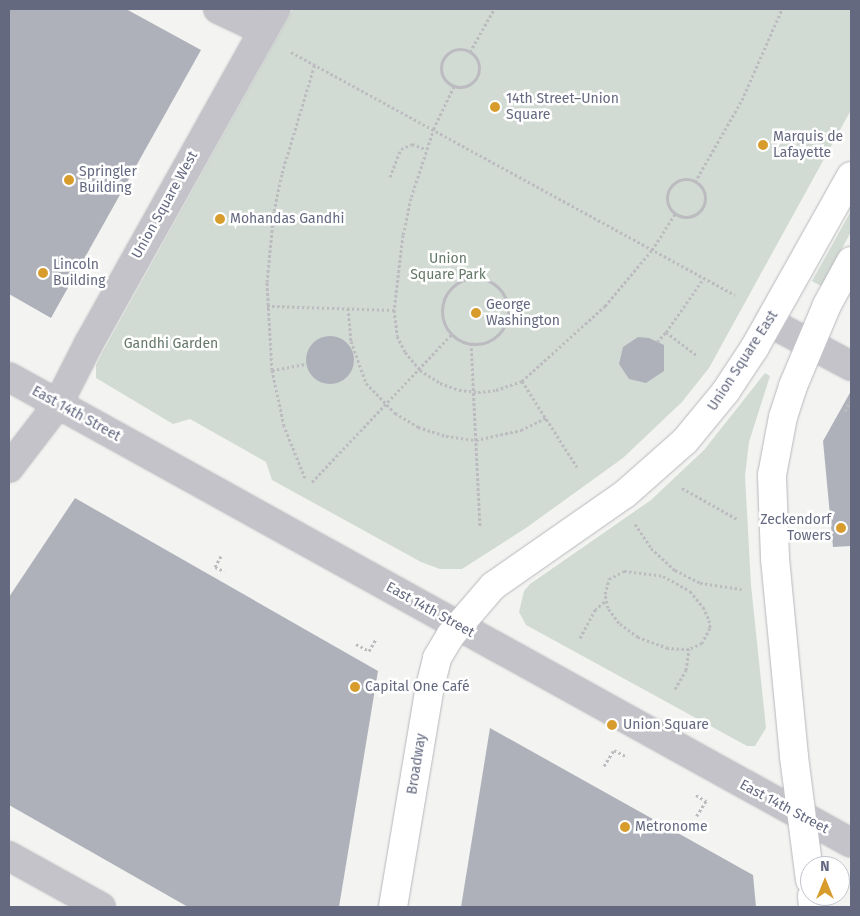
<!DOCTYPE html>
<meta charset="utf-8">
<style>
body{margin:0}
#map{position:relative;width:860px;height:916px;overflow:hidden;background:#f3f4f1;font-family:"Fira Sans",sans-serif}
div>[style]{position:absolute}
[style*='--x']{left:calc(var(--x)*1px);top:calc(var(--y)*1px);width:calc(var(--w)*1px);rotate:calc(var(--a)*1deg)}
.green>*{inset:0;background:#d2dbd3}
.building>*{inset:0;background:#afb1ba}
.round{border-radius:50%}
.path>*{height:3px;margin-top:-1.5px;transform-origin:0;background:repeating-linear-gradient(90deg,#bcbcc0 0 2.5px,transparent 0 5px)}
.path>.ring{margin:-1.5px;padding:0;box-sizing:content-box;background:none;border:3px solid #bcbcc0;border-radius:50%}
.roads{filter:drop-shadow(0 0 1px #b6b7bc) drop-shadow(0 0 1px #b6b7bc)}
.street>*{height:28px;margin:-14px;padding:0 14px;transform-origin:14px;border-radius:14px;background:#c3c3c9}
.primary>*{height:28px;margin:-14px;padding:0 14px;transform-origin:14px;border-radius:14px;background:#fff}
.dots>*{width:14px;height:14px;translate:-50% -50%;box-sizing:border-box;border:2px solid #fff;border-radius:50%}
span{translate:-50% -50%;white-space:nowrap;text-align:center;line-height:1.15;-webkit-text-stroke:5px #fff;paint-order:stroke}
.poi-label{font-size:14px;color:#656980}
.left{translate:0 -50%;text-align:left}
.right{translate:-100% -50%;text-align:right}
.street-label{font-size:14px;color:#656980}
.park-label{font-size:14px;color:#647868}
.frame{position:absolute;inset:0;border:10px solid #656980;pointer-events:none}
.north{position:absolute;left:800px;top:856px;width:50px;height:50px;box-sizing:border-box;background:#fff;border:1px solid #c1c3cc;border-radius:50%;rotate:0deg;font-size:14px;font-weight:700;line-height:20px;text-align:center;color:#656980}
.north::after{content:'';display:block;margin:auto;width:18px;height:22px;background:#d89c2d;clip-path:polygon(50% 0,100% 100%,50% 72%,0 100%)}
</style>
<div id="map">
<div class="green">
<div style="clip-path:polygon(293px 9px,851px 9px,851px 110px,709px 368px,682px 402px,623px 458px,526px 528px,462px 569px,440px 569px,421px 562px,272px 480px,266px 462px,190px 419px,173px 424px,96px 378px,96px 365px,103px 351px)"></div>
<div style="clip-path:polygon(851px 211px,851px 232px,821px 286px,812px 281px)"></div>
<div style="clip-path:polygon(765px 373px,770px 376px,749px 442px,745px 476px,751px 585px,766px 728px,755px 746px,747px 746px,526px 625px,519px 612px,524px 591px,530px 584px,651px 500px,704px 450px)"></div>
</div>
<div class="building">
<div style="clip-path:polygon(9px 9px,126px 9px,201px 50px,51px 318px,9px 294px)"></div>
<div class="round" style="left:306px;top:336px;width:48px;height:48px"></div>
<div style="clip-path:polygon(638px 337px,649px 338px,664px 345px,664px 371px,646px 383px,629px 379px,619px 364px,623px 347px)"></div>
<div style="clip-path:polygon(851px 391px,851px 546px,833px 547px,823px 441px)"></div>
<div style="clip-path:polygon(75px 498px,378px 671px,339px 907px,188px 907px,9px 805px,9px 597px)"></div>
<div style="clip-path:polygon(490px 728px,753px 875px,756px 907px,461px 907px)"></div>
</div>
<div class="path">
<div class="ring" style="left:441px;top:49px;width:35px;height:35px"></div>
<div style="--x:291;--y:52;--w:506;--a:28.69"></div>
<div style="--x:470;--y:52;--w:49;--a:-60.8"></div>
<div style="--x:454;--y:86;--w:47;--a:115.5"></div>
<div style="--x:434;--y:128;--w:74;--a:108.2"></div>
<div style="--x:411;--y:198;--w:38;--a:102"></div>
<div style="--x:403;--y:235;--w:76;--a:96.8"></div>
<div style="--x:394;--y:310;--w:26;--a:83"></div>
<div style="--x:397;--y:336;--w:18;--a:63"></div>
<div style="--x:405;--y:352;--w:23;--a:50"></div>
<div style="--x:420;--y:370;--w:24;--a:33"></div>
<div style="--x:440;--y:383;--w:20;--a:20"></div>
<div style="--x:459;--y:390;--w:19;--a:6"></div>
<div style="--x:478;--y:392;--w:18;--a:-6"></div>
<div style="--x:496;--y:390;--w:28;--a:-19"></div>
<div style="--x:522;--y:381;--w:112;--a:-42.1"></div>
<div style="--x:605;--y:306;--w:73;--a:-50"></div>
<div style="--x:652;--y:250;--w:43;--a:-57.4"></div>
<div style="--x:390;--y:177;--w:30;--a:-69"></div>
<div style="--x:401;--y:149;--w:12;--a:-24"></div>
<div style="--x:412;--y:144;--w:15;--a:20"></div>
<div class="ring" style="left:667px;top:179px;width:35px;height:35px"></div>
<div style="--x:695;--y:182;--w:95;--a:-60.2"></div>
<div style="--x:742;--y:100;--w:99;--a:-66.3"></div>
<div class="ring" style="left:442px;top:278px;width:63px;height:63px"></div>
<div style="--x:267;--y:306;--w:127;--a:1.8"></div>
<div style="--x:348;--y:308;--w:33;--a:85"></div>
<div style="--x:351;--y:341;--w:45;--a:70.3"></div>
<div style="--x:366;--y:383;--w:42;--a:46"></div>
<div style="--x:395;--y:413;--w:27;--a:31"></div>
<div style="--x:418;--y:427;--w:29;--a:18"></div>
<div style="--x:446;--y:436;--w:30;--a:8"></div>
<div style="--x:476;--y:440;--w:46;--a:-12.5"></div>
<div style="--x:521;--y:430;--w:28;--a:-26"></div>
<div style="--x:666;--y:332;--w:66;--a:-54.9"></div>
<div style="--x:657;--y:342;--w:13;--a:-48"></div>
<div style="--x:666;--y:332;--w:38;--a:37"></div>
<div style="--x:471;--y:343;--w:185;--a:87.2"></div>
<div style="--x:272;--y:370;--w:36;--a:-10"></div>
<div style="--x:522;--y:381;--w:102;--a:57.4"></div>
<div style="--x:845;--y:411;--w:11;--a:-63"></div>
<div style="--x:305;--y:478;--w:56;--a:-112"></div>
<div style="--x:284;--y:426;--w:57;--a:-102.1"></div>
<div style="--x:272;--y:370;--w:88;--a:-93.3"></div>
<div style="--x:267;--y:282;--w:71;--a:-84.4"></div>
<div style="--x:274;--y:211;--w:39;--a:-78"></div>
<div style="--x:282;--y:173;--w:114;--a:-73.2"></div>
<div style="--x:312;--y:482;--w:204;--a:-46.6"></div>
<div style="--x:682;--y:488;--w:63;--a:29.4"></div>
<div style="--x:635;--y:524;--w:29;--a:56"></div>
<div style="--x:651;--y:548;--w:33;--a:43"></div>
<div style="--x:675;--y:570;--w:28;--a:27"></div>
<div style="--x:700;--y:583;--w:42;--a:8.1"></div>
<div style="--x:221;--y:556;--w:13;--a:119"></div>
<div style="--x:215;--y:567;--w:10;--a:24"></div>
<div style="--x:624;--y:571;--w:39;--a:7"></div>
<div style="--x:663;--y:576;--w:31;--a:29"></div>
<div style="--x:690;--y:591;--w:21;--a:51"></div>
<div style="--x:703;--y:607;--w:14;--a:65"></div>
<div style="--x:709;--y:620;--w:8;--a:83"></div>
<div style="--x:710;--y:628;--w:17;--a:118"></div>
<div style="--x:702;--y:643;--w:14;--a:155"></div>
<div style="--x:689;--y:649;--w:21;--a:-177"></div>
<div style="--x:668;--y:648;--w:32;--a:-160"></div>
<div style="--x:638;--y:637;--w:24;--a:-144"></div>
<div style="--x:619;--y:623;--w:19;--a:-126"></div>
<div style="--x:608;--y:608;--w:14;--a:-102"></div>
<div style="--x:605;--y:594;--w:16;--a:-75"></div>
<div style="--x:609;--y:579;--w:17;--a:-28"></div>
<div style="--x:580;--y:638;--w:32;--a:-62"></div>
<div style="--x:595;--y:610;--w:13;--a:-42"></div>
<div style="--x:356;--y:644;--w:15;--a:28"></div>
<div style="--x:369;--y:651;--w:14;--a:-60"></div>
<div style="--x:675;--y:689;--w:22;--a:-60"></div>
<div style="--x:686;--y:670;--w:21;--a:-82"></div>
<div style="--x:604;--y:766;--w:19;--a:-58"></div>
<div style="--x:614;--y:750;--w:15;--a:28"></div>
<div style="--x:696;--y:795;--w:12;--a:31"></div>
<div style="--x:706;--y:801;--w:19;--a:122"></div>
</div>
<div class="roads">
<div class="street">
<div style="--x:218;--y:9;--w:33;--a:25"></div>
<div style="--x:248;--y:23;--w:18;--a:6"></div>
<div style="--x:769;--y:322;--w:93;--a:28.2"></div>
<div style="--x:9;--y:377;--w:962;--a:28.96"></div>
<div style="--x:9;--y:468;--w:81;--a:-52.6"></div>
<div style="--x:58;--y:404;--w:68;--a:-63.1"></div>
<div style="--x:89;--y:343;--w:383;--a:-60.8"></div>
<div style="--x:9;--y:856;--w:105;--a:29"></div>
</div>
<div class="primary">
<div style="--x:810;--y:880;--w:125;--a:-97.4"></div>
<div style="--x:794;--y:756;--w:199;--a:-95.5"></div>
<div style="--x:775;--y:558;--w:83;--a:-92.1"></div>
<div style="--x:772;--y:475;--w:59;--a:-79.3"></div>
<div style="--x:783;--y:417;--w:33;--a:-72"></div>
<div style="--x:793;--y:386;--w:88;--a:-67.2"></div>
<div style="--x:827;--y:305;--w:50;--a:-61.4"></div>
<div style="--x:812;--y:896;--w:11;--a:85"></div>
<div style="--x:393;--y:907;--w:223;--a:-80.5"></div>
<div style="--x:430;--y:687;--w:30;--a:-76"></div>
<div style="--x:437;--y:658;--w:26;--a:-59"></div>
<div style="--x:450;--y:636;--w:66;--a:-49.3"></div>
<div style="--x:493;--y:586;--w:161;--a:-34.9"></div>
<div style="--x:625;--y:494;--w:80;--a:-41.5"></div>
<div style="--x:685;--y:441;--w:65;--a:-50.6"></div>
<div style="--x:726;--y:391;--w:53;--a:-56.6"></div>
<div style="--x:755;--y:347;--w:196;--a:-60.7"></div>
</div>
</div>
<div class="dots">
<div style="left:495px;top:107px;background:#d89c2d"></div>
<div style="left:763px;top:145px;background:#d89c2d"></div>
<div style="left:69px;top:180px;background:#d89c2d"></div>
<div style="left:220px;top:219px;background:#d89c2d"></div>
<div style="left:43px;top:273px;background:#d89c2d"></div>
<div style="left:476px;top:313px;background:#d89c2d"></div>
<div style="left:841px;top:528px;background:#d89c2d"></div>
<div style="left:355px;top:687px;background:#d89c2d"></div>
<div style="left:612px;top:725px;background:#d89c2d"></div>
<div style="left:625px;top:827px;background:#d89c2d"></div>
</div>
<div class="poi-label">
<span class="left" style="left:506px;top:107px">14th Street–Union<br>Square</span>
<span class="left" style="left:773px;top:145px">Marquis de<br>Lafayette</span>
<span class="left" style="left:79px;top:180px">Springler<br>Building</span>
<span class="left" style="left:230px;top:219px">Mohandas Gandhi</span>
<span class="left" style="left:53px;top:273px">Lincoln<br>Building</span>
<span class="left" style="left:486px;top:313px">George<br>Washington</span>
<span class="right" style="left:831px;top:528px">Zeckendorf<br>Towers</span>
<span class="left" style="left:365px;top:687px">Capital One Café</span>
<span class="left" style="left:623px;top:725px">Union Square</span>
<span class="left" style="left:635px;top:827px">Metronome</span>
</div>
<div class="street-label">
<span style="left:165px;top:205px;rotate:-61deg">Union Square West</span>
<span style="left:743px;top:361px;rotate:-57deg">Union Square East</span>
<span style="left:76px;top:414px;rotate:29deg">East 14th Street</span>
<span style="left:430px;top:610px;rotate:29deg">East 14th Street</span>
<span style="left:417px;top:764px;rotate:-81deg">Broadway</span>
<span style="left:784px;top:807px;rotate:28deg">East 14th Street</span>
</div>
<div class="park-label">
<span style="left:448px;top:267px">Union<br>Square Park</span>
<span style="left:171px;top:344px">Gandhi Garden</span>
</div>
<div class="frame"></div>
<div class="north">N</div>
</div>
